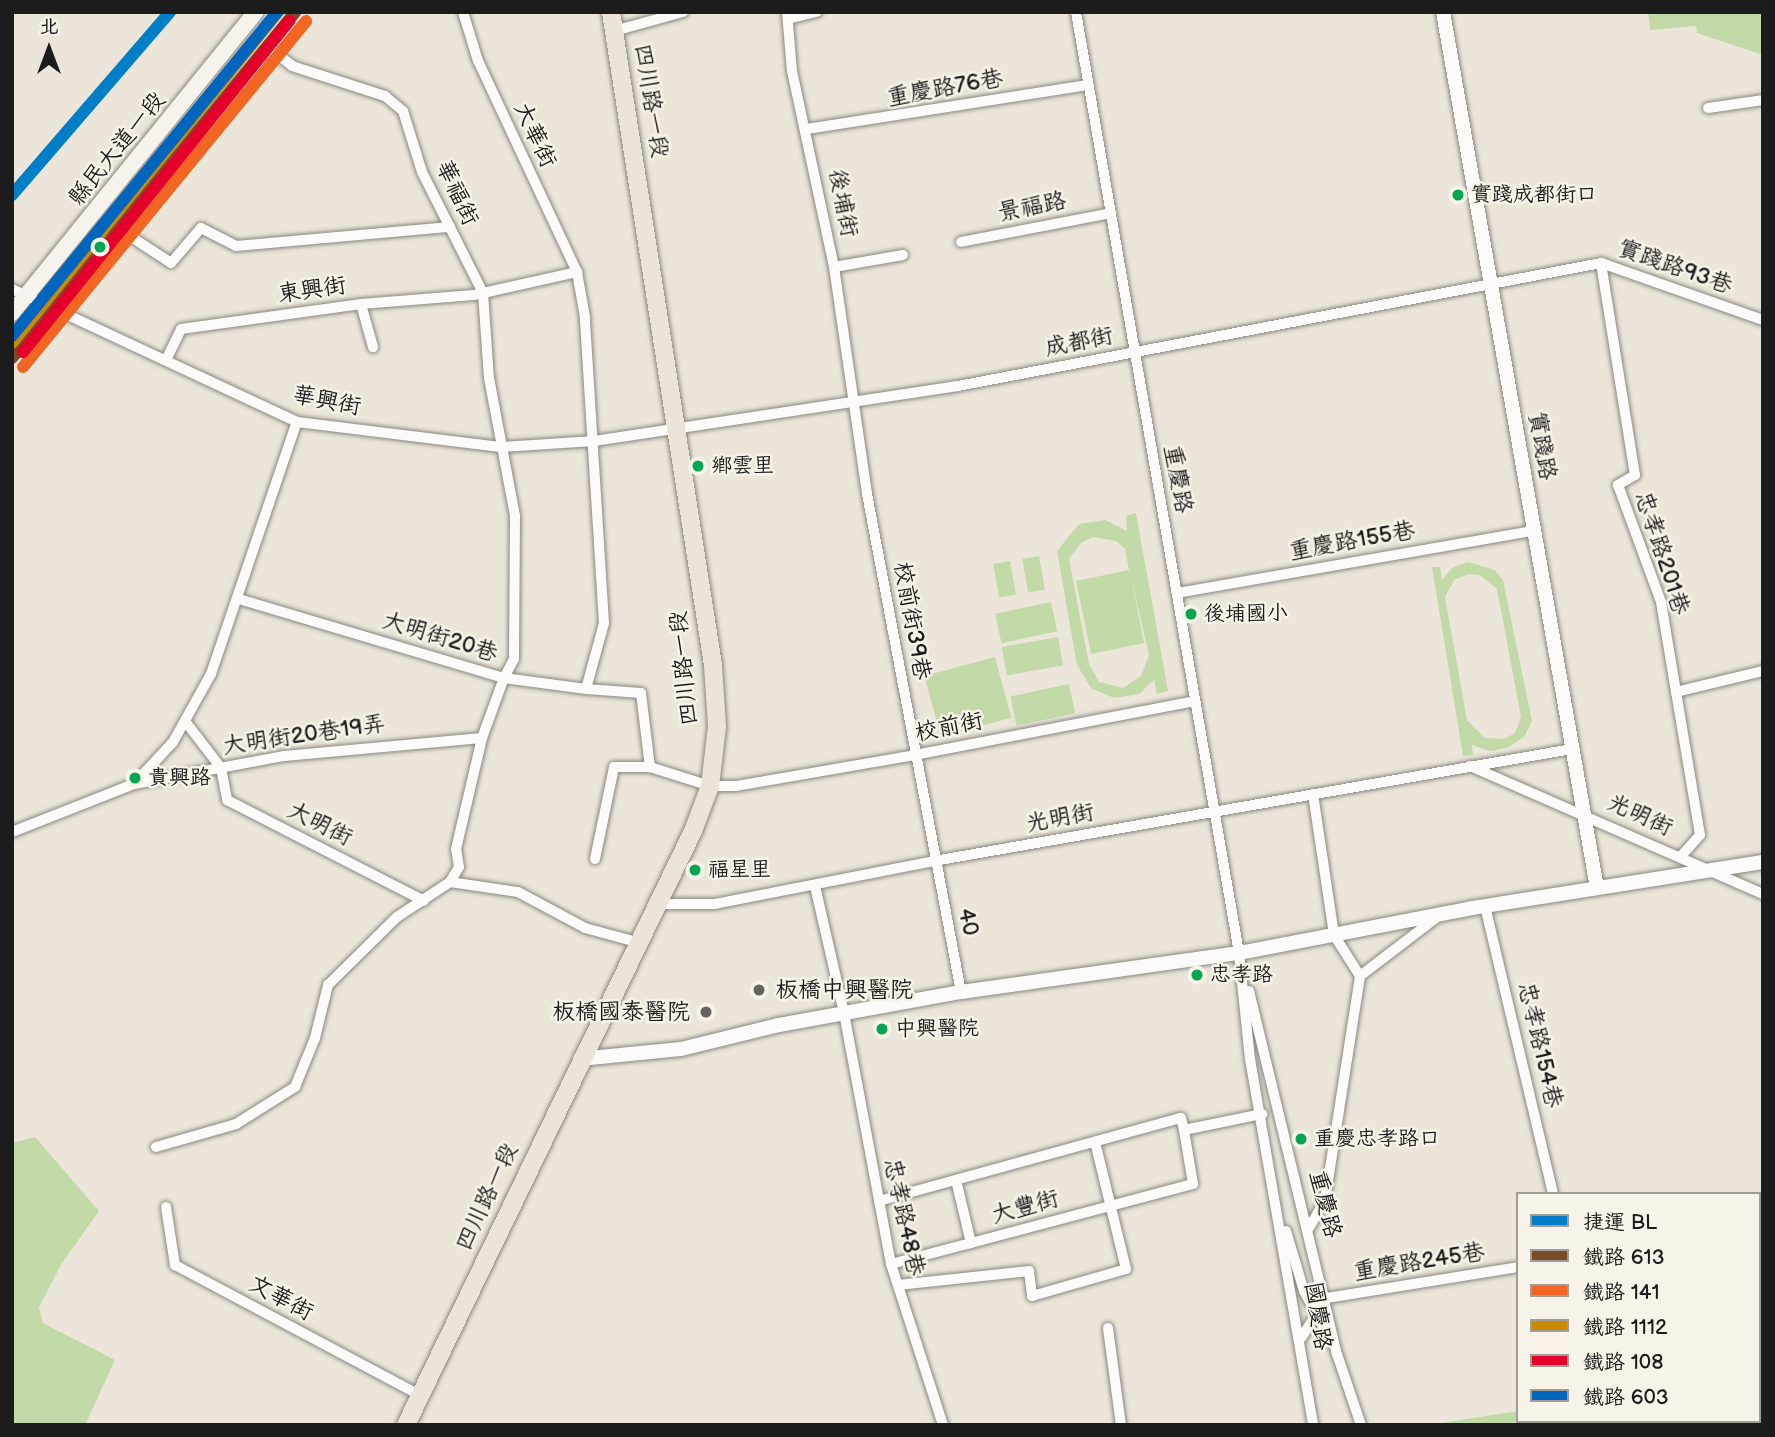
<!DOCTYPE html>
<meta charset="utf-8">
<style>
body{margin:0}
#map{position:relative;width:1775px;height:1437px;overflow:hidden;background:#ebe6d9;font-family:"Balsamiq Sans","LXGW WenKai TC",sans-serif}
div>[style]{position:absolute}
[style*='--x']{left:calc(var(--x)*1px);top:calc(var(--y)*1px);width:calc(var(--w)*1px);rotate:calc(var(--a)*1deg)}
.green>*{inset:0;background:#c2daa8;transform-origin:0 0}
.roads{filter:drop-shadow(0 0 2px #8a8781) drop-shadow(0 0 2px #8a8781)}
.minor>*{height:10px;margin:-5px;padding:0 5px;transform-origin:5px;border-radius:5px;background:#fcfbf9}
.tertiary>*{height:14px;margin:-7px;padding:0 7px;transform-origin:7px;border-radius:7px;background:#fcfbf9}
.secondary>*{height:16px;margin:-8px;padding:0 8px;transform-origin:8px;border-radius:8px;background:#f6f2ec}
.primary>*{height:18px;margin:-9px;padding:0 9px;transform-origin:9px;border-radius:9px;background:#ece3d9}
.rail-1>*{height:12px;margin:-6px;padding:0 6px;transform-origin:6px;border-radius:6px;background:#7a4b2a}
.rail-2>*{height:12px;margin:-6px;padding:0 6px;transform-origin:6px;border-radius:6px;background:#f26522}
.rail-3>*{height:12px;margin:-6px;padding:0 6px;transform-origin:6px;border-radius:6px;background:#cb8a06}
.rail-4>*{height:12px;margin:-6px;padding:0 6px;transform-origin:6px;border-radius:6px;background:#e4002b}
.rail-5>*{height:12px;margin:-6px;padding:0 6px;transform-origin:6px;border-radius:6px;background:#0065bd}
.metro-1>*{height:12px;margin:-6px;padding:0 6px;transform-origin:6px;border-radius:6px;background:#007ec7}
.dots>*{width:19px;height:19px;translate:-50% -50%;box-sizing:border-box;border:4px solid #f7f3e8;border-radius:50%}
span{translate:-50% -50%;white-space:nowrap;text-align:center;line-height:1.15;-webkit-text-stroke:5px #f7f3e8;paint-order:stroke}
.bus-label{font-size:21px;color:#1c1c1c}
.left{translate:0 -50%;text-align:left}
.street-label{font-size:23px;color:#1c1c1c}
.poi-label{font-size:23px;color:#1c1c1c}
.right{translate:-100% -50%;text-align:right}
.frame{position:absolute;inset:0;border:14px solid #1c1c1c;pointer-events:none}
.legend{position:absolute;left:1516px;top:1192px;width:245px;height:231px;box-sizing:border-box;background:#f7f3e8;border:2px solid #9f9d96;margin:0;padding:9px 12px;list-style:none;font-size:21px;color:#1c1c1c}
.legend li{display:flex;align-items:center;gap:14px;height:35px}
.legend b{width:35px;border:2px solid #9f9d96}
.north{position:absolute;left:14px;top:14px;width:70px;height:70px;-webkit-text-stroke:5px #f7f3e8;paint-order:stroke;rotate:0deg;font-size:19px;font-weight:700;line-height:28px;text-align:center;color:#1c1c1c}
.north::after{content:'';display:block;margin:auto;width:24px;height:32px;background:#1c1c1c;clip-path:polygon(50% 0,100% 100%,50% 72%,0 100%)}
</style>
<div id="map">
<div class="green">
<div style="clip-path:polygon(1648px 12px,1763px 12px,1763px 55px,1697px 33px,1696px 26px,1650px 30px)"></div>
<div style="clip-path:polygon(evenodd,1136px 513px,1168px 691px,1157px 694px,1154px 680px,1139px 694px,1114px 698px,1091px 688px,1077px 665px,1057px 551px,1079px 524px,1105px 520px,1127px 531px,1126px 516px,1136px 513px,1093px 537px,1116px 541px,1125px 549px,1129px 570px,1076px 581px,1091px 654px,1144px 643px,1131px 577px,1149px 655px,1141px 676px,1123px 688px,1099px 682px,1089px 664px,1069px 559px,1081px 543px,1093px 537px)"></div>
<div style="left:1039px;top:556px;width:34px;height:17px;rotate:80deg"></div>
<div style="left:1010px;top:561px;width:34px;height:17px;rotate:80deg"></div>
<div style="clip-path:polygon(evenodd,1468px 562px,1495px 570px,1503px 580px,1532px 721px,1524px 737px,1507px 748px,1490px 751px,1472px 745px,1473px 755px,1463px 756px,1432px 567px,1440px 567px,1442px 580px,1453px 567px,1468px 562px,1469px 574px,1480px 575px,1497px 589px,1521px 717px,1515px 733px,1504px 739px,1485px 738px,1467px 720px,1445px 597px,1454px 580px,1469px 574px)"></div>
<div style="left:1051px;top:602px;width:30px;height:57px;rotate:78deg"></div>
<div style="left:1058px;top:637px;width:29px;height:57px;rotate:80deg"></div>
<div style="left:995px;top:657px;width:63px;height:73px;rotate:75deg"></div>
<div style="left:1069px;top:684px;width:30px;height:60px;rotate:78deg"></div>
<div style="clip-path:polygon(35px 1137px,99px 1211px,62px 1263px,39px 1307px,43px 1323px,115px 1360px,85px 1425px,12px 1425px,12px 1143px)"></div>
<div style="clip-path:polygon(1518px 1411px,1518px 1421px,1730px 1421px,1429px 1425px)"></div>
</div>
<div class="roads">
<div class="minor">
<div style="--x:787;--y:12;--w:59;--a:85.2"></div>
<div style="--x:792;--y:71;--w:200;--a:77.9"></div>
<div style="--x:834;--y:267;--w:229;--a:81.7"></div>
<div style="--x:867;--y:494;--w:507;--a:79.31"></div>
<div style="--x:1076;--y:12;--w:955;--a:80.17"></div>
<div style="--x:1239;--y:953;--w:107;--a:84.1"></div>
<div style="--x:1250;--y:1059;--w:371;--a:80.2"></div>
<div style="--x:788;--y:19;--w:30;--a:-14"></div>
<div style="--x:614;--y:31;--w:72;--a:-15.4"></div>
<div style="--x:263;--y:43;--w:37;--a:38"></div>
<div style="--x:292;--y:66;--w:98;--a:17.9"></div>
<div style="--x:385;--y:96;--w:23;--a:40"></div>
<div style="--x:403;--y:111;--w:64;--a:72.7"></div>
<div style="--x:422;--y:172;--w:136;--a:63.2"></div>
<div style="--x:483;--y:293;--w:85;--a:86"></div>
<div style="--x:489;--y:378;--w:140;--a:79.3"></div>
<div style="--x:515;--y:516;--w:143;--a:90.4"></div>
<div style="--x:514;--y:659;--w:21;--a:118"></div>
<div style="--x:504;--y:678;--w:83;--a:7.6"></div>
<div style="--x:586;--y:689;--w:68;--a:-74.7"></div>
<div style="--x:604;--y:623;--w:307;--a:-93.6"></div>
<div style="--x:585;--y:317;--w:46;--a:-100.1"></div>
<div style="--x:577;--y:272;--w:233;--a:-115.1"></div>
<div style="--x:478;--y:61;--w:51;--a:-107"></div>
<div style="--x:1708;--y:108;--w:56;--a:-8.3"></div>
<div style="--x:807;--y:129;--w:284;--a:-8.9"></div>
<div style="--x:113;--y:225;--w:69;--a:33.2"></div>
<div style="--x:171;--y:263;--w:46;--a:-49.4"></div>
<div style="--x:201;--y:228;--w:39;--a:27"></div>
<div style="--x:236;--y:246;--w:215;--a:-5.1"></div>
<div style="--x:961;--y:242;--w:153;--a:-10.9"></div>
<div style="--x:1601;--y:263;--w:215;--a:80.9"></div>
<div style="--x:1635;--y:475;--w:20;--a:150"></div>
<div style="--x:1618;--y:485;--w:125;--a:69.8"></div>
<div style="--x:1661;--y:602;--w:236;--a:80.5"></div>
<div style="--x:1700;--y:835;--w:30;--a:132"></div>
<div style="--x:834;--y:267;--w:70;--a:-9.9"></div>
<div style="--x:12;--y:289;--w:315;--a:25"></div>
<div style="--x:297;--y:422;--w:207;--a:7"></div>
<div style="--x:502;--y:447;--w:92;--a:-3.7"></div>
<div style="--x:594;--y:441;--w:368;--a:-8.6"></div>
<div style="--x:958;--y:386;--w:655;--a:-10.83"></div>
<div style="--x:1601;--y:263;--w:172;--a:19.4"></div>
<div style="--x:361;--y:304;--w:45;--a:74.4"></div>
<div style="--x:166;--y:360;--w:34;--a:-64"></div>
<div style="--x:181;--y:329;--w:182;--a:-7.9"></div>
<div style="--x:361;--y:304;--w:113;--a:-4.6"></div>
<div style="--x:474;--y:295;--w:106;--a:-12.6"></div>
<div style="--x:1177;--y:593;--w:362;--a:-9.9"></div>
<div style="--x:586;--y:689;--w:55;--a:4.2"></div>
<div style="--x:641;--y:693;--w:75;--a:83.1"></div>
<div style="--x:650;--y:767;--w:63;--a:17.6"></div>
<div style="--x:710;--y:786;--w:26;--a:0"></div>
<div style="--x:736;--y:786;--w:182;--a:-9.8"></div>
<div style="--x:915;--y:755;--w:285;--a:-10.9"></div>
<div style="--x:1676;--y:692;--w:89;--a:-13.6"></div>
<div style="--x:185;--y:721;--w:59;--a:52.5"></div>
<div style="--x:221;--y:768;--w:33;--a:79"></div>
<div style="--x:227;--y:800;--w:221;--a:27.1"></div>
<div style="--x:1470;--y:766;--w:320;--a:23.6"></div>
<div style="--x:134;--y:784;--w:153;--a:-10.6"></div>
<div style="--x:284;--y:756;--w:199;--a:-5.2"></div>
<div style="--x:1313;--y:794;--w:143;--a:81.5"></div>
<div style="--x:1334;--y:935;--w:49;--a:57.6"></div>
<div style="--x:12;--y:832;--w:131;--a:-21.5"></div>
<div style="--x:134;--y:784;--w:57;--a:-47.1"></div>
<div style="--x:173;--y:742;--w:78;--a:-60.8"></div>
<div style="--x:211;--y:674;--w:266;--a:-71.2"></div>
<div style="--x:595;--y:859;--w:94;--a:-78.3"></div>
<div style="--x:614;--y:767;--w:36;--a:0"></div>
<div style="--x:450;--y:882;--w:69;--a:8.4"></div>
<div style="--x:518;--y:892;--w:76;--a:28.2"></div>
<div style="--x:585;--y:928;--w:54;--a:15.1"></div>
<div style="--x:815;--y:886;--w:130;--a:77.1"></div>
<div style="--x:844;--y:1013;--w:255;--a:79.4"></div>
<div style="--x:891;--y:1264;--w:169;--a:72.1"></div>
<div style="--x:657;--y:904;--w:58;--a:0"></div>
<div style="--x:715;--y:904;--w:223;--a:-11.1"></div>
<div style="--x:934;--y:861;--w:648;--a:-9.96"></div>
<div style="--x:1485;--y:906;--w:296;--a:76.7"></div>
<div style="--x:1249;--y:991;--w:374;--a:76.4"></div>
<div style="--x:1337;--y:1354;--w:75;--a:71.3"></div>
<div style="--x:156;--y:1147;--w:83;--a:-16"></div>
<div style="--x:236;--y:1124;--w:70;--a:-32.1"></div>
<div style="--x:295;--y:1087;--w:53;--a:-67.8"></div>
<div style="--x:315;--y:1038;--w:55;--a:-76.2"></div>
<div style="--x:328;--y:985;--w:97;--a:-44.6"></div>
<div style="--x:397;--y:917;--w:64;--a:-33.4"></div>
<div style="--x:450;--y:882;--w:17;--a:-59"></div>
<div style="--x:459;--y:867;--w:18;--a:-99"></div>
<div style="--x:456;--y:849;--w:114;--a:-76.8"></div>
<div style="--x:482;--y:738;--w:64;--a:-69.9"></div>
<div style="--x:504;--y:678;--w:277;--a:-163.4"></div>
<div style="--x:956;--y:1180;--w:65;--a:76.6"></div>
<div style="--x:971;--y:1243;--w:230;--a:-14.9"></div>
<div style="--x:1193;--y:1184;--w:55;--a:-99.5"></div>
<div style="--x:879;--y:1201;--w:313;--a:-15.4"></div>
<div style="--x:1181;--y:1118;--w:12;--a:76"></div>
<div style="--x:1184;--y:1130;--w:80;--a:-11.6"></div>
<div style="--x:166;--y:1207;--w:59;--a:81.2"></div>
<div style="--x:175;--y:1265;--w:277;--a:28"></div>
<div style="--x:1309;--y:1228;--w:32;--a:-60"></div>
<div style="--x:1325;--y:1200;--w:227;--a:-81.1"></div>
<div style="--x:1360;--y:976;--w:102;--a:-37.4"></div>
<div style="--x:1759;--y:1228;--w:4;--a:-14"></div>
<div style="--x:1286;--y:1231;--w:63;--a:73.3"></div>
<div style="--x:1304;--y:1291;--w:58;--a:62.1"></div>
<div style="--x:891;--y:1264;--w:83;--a:-14.7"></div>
<div style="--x:898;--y:1285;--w:132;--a:-6.1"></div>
<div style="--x:1029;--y:1271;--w:25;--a:83"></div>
<div style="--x:1032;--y:1296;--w:98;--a:-16"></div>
<div style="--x:1126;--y:1269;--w:131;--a:-103.7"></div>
<div style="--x:1108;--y:1328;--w:98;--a:82.4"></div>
<div style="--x:1301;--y:1338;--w:48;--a:-57"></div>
<div style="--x:1327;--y:1298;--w:193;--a:-9.2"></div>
</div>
<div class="tertiary">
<div style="--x:1443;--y:12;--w:889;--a:80.03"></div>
<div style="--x:580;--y:1059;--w:101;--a:-5.7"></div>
<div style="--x:681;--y:1049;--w:101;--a:-13.8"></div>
<div style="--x:779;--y:1025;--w:185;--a:-10.3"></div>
<div style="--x:961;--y:992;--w:281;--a:-8"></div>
<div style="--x:1239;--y:953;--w:237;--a:-10.9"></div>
<div style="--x:1472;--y:908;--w:295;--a:-9"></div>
</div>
<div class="secondary">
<div style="--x:12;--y:313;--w:387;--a:-51"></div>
<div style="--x:12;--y:344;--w:432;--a:-50.3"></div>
</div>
<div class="primary">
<div style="--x:406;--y:1425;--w:660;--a:-64.21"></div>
<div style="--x:693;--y:831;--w:48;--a:-69.3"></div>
<div style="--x:710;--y:786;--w:60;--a:-83.3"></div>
<div style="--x:717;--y:726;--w:61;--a:-93.8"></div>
<div style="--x:713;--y:665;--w:661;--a:-98.88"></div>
</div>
</div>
<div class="rail-1">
<div style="--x:12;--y:358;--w:447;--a:-50.7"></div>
</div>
<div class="rail-2">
<div style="--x:23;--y:367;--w:447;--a:-50.7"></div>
</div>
<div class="rail-3">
<div style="--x:12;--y:343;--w:425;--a:-51.2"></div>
</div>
<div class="rail-4">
<div style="--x:23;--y:352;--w:425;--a:-51.2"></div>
</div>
<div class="rail-5">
<div style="--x:12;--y:336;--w:419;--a:-50.7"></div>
</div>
<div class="metro-1">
<div style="--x:12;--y:195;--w:242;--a:-49.2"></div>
</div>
<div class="dots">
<div style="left:1458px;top:195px;background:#00a651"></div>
<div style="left:100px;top:247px;background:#00a651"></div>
<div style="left:698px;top:466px;background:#00a651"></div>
<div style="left:1191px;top:614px;background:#00a651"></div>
<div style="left:135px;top:778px;background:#00a651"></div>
<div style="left:695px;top:870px;background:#00a651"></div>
<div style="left:1197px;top:975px;background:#00a651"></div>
<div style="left:759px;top:990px;background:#64635e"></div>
<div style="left:706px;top:1012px;background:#64635e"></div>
<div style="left:882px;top:1029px;background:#00a651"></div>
<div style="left:1301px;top:1139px;background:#00a651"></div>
</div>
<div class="bus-label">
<span class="left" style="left:1471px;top:195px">實踐成都街口</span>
<span class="left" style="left:711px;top:466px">鄉雲里</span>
<span class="left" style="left:1204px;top:614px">後埔國小</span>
<span class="left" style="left:148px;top:778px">貴興路</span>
<span class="left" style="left:708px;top:870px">福星里</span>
<span class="left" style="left:1210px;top:975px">忠孝路</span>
<span class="left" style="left:895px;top:1029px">中興醫院</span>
<span class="left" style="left:1314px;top:1139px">重慶忠孝路口</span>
</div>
<div class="street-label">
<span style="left:945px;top:88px;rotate:-10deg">重慶路76巷</span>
<span style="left:651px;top:101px;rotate:81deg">四川路一段</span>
<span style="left:535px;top:135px;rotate:65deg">大華街</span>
<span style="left:117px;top:149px;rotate:-51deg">縣民大道一段</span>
<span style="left:457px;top:193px;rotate:65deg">華福街</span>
<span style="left:843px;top:203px;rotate:79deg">後埔街</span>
<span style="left:1032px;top:207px;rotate:-11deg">景福路</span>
<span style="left:1675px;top:267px;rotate:19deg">實踐路93巷</span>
<span style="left:312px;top:290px;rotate:-8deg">東興街</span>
<span style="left:1079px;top:342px;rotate:-11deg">成都街</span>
<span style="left:327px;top:401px;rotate:11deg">華興街</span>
<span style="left:1542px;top:446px;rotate:80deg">實踐路</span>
<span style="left:1178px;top:479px;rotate:80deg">重慶路</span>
<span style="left:1352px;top:541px;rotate:-10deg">重慶路155巷</span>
<span style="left:1662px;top:553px;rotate:72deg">忠孝路201巷</span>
<span style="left:912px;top:621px;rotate:80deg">校前街39巷</span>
<span style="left:440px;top:637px;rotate:17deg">大明街20巷</span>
<span style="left:684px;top:668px;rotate:-96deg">四川路一段</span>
<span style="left:949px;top:727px;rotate:-11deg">校前街</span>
<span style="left:304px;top:735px;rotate:-8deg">大明街20巷19弄</span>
<span style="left:1640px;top:815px;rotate:25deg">光明街</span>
<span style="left:1060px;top:818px;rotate:-10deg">光明街</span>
<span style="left:320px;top:824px;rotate:27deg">大明街</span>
<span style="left:968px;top:922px;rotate:78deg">40</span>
<span style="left:1540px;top:1045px;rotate:77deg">忠孝路154巷</span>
<span style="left:487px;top:1197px;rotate:-65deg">四川路一段</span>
<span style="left:1325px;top:1204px;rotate:76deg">重慶路</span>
<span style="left:1025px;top:1207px;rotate:-15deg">大豐街</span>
<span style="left:904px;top:1217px;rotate:78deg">忠孝路48巷</span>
<span style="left:1419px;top:1262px;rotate:-9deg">重慶路245巷</span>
<span style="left:281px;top:1298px;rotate:28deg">文華街</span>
<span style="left:1318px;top:1316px;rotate:81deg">國慶路</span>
</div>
<div class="poi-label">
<span class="left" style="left:775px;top:990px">板橋中興醫院</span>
<span class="right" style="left:690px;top:1012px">板橋國泰醫院</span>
</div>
<div class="frame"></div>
<ul class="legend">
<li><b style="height:9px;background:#007ec7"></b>捷運 BL</li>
<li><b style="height:9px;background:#7a4b2a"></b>鐵路 613</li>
<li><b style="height:9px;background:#f26522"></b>鐵路 141</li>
<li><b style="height:9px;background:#cb8a06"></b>鐵路 1112</li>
<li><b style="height:9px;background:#e4002b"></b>鐵路 108</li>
<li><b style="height:9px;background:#0065bd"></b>鐵路 603</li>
</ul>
<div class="north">北</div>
</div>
